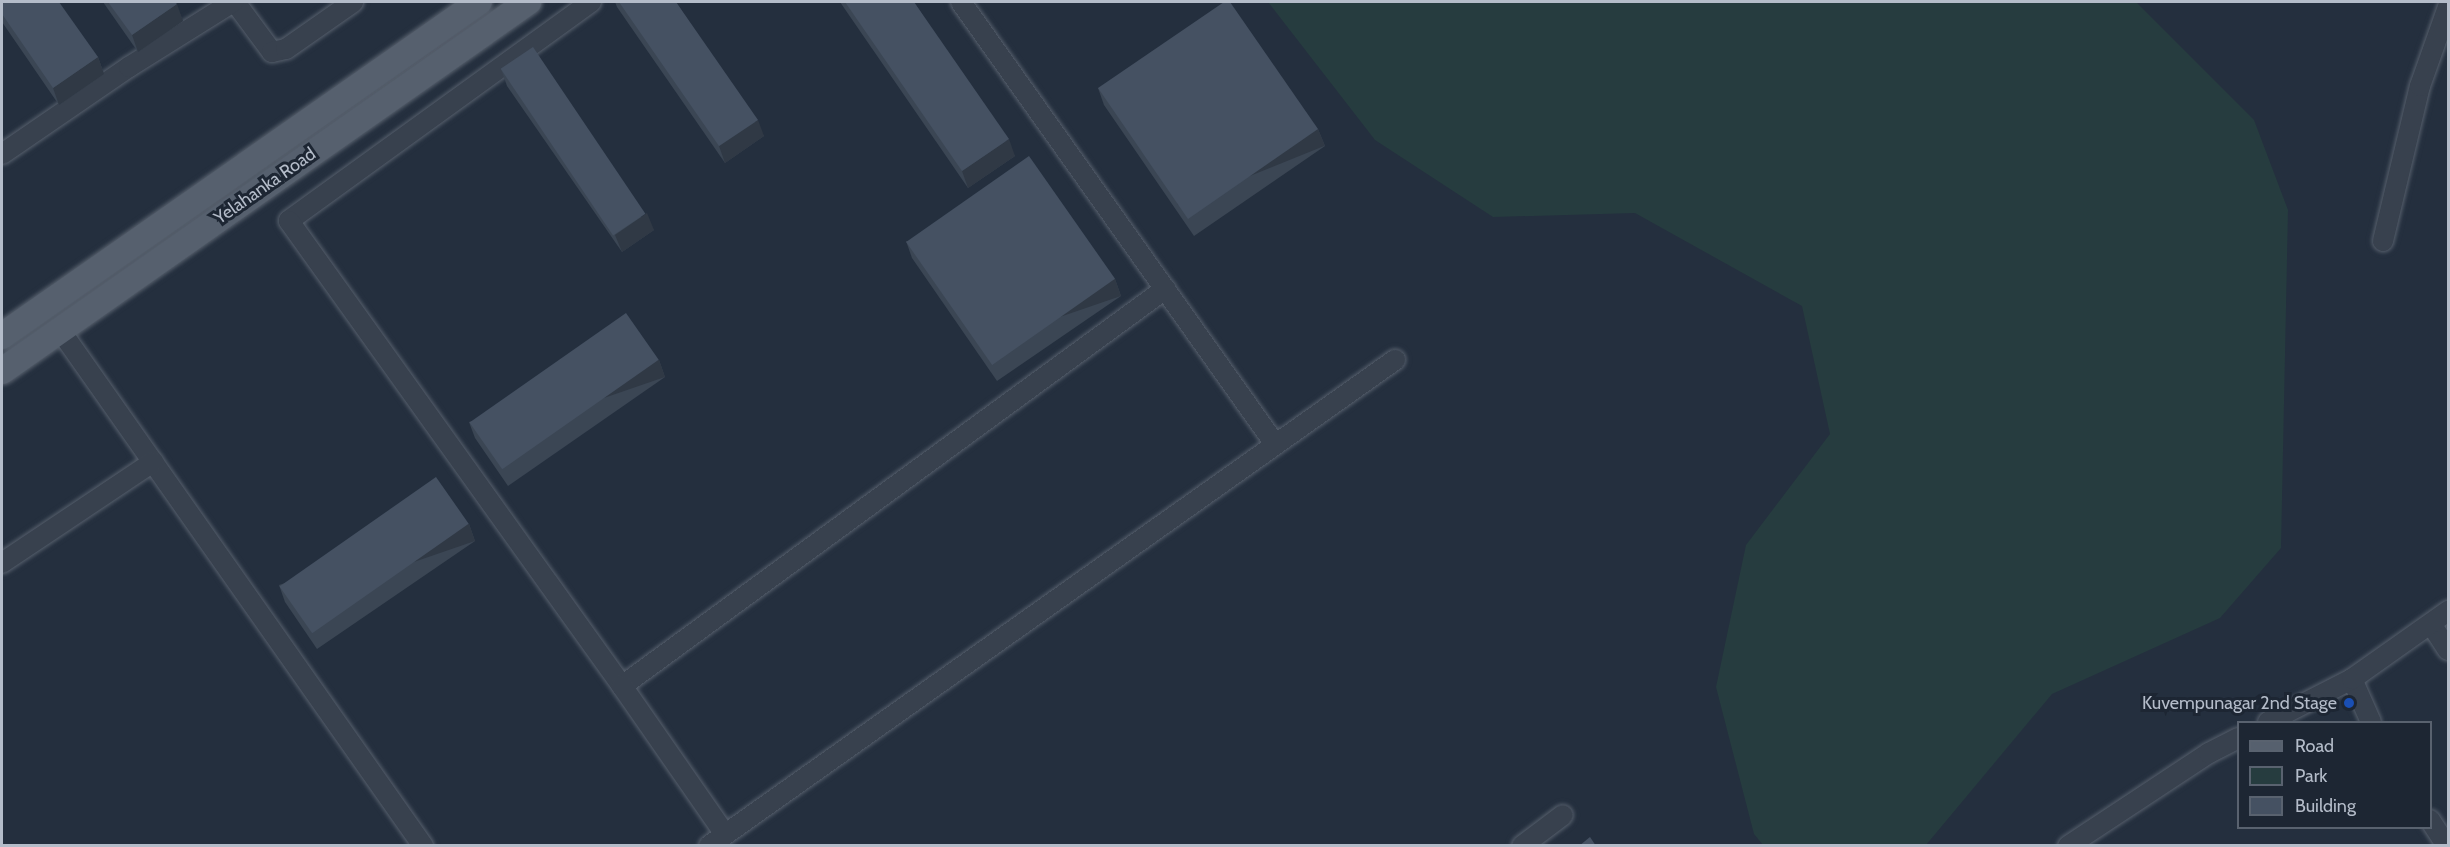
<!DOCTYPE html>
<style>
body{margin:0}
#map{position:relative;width:2450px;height:847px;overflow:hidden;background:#242f3e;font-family:Cabin,sans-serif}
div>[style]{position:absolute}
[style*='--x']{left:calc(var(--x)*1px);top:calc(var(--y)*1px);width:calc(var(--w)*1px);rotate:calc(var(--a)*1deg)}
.green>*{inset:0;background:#263c3f}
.roads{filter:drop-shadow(0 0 2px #565f6c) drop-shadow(0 0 2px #565f6c)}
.minor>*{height:20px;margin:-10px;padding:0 10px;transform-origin:10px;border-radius:10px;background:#38414e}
.major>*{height:26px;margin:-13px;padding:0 13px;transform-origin:13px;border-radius:13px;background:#56606e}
.wall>*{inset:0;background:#3b4654}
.shaded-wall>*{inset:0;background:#303945;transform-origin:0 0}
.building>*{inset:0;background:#455162;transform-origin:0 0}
.dots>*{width:16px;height:16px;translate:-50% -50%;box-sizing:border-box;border:3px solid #1d2633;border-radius:50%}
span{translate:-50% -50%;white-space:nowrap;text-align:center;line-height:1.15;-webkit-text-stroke:6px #1d2633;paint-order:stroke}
.street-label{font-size:18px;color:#b4bcc9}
.poi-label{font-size:18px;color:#b4bcc9}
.right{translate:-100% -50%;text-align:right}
.frame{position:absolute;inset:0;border:3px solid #b4bcc9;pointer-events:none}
.legend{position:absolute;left:2237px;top:721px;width:195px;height:108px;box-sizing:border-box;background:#1d2633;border:2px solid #59626f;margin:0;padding:8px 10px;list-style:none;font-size:18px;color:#b4bcc9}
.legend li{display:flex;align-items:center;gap:12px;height:30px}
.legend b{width:30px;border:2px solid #59626f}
</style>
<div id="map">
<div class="green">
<div style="clip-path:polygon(1268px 2px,2136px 2px,2254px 120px,2288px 210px,2281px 548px,2220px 618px,2052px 694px,1926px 845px,1763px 845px,1754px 834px,1716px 687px,1746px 545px,1830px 434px,1802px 306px,1635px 213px,1493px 217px,1375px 140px)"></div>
</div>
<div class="roads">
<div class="minor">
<div style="--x:235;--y:2;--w:62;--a:53.5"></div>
<div style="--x:272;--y:52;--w:14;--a:-12"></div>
<div style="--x:286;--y:49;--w:82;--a:-35"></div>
<div style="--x:591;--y:2;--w:373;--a:144.1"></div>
<div style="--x:289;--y:221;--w:572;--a:54.39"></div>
<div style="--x:622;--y:686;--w:673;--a:-36.17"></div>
<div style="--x:961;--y:2;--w:542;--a:54.61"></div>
<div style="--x:2;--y:154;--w:154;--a:-34.4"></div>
<div style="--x:129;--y:67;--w:123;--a:-32"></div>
<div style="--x:2383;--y:241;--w:159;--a:-76.6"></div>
<div style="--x:2420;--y:86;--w:84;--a:-70.5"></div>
<div style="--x:60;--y:330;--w:631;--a:54.87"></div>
<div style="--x:2;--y:563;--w:182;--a:-33.8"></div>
<div style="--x:2431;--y:624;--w:31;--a:57"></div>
<div style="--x:2352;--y:679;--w:47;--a:66.2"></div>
<div style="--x:622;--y:686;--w:180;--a:55.2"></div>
<div style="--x:2268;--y:722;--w:94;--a:-27.1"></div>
<div style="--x:2352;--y:679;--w:118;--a:-35.3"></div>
<div style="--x:2430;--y:820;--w:31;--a:57"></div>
<div style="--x:709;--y:846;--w:841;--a:-35.32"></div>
<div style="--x:1522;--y:846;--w:51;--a:-37.1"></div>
<div style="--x:2068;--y:846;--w:169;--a:-33.4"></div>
<div style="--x:2209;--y:753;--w:33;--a:-27"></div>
</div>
<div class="major">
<div style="--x:2;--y:336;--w:582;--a:-35"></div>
<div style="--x:2;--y:371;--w:643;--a:-35.05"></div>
</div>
</div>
<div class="wall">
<div style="clip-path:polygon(2px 2px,98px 57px,104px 74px,59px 105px,2px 22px)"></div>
<div style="clip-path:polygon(103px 2px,175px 2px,183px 21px,138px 52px)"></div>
<div style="clip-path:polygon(615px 2px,676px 2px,764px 136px,725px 163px,617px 7px)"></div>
<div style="clip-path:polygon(840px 2px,914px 2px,1015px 156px,968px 188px)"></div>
<div style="clip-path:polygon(501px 69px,654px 230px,622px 252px,507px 86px)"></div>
<div style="clip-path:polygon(1098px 88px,1318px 129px,1325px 146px,1194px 236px,1104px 105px)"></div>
<div style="clip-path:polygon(906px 241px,1115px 279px,1121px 296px,997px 381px,912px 258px)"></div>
<div style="clip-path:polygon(659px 360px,665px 377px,508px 486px,475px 438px,469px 422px)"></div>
<div style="clip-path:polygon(469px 524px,475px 541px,317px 649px,285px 602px,279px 585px)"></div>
</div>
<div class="shaded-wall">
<div style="clip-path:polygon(177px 4px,183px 21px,138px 52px,132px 35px)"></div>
<div style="clip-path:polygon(98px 57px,104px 74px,59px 105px,53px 88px)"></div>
<div style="clip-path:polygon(758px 120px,764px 136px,725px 163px,719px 146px)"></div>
<div style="left:1318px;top:129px;width:18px;height:158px;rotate:68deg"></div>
<div style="clip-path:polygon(1009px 139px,1015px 156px,968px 188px,962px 171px)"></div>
<div style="clip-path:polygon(647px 213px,654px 230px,622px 252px,615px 235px)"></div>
<div style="left:1115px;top:279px;width:18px;height:150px;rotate:71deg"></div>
<div style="left:659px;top:360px;width:18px;height:192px;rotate:71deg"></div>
<div style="left:469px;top:524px;width:18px;height:192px;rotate:71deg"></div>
</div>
<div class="building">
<div style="clip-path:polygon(2px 2px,59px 2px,98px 57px,53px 88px,2px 14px)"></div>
<div style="clip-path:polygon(108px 2px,175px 2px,177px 4px,132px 35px)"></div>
<div style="clip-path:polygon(619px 2px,676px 2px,758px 120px,719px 146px)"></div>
<div style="clip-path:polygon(845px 2px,914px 2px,1009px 139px,962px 171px)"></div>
<div style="clip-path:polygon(1224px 2px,1230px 2px,1318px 129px,1188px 219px,1098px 88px)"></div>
<div style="left:533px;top:47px;width:201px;height:39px;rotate:56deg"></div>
<div style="left:1029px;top:156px;width:150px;height:150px;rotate:55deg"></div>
<div style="left:626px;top:313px;width:57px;height:191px;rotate:55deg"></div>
<div style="left:436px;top:477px;width:57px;height:191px;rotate:55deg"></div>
<div style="clip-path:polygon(1590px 837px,1596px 846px,1579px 846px)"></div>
</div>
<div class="dots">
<div style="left:2349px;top:703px;background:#1a4fb4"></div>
</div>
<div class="street-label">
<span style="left:265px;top:186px;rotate:-35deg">Yelahanka Road</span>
</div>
<div class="poi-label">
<span class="right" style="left:2337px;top:703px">Kuvempunagar 2nd Stage</span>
</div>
<div class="frame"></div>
<ul class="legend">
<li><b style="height:8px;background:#56606e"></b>Road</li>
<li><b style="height:16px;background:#263c3f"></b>Park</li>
<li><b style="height:16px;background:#455162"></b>Building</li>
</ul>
</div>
